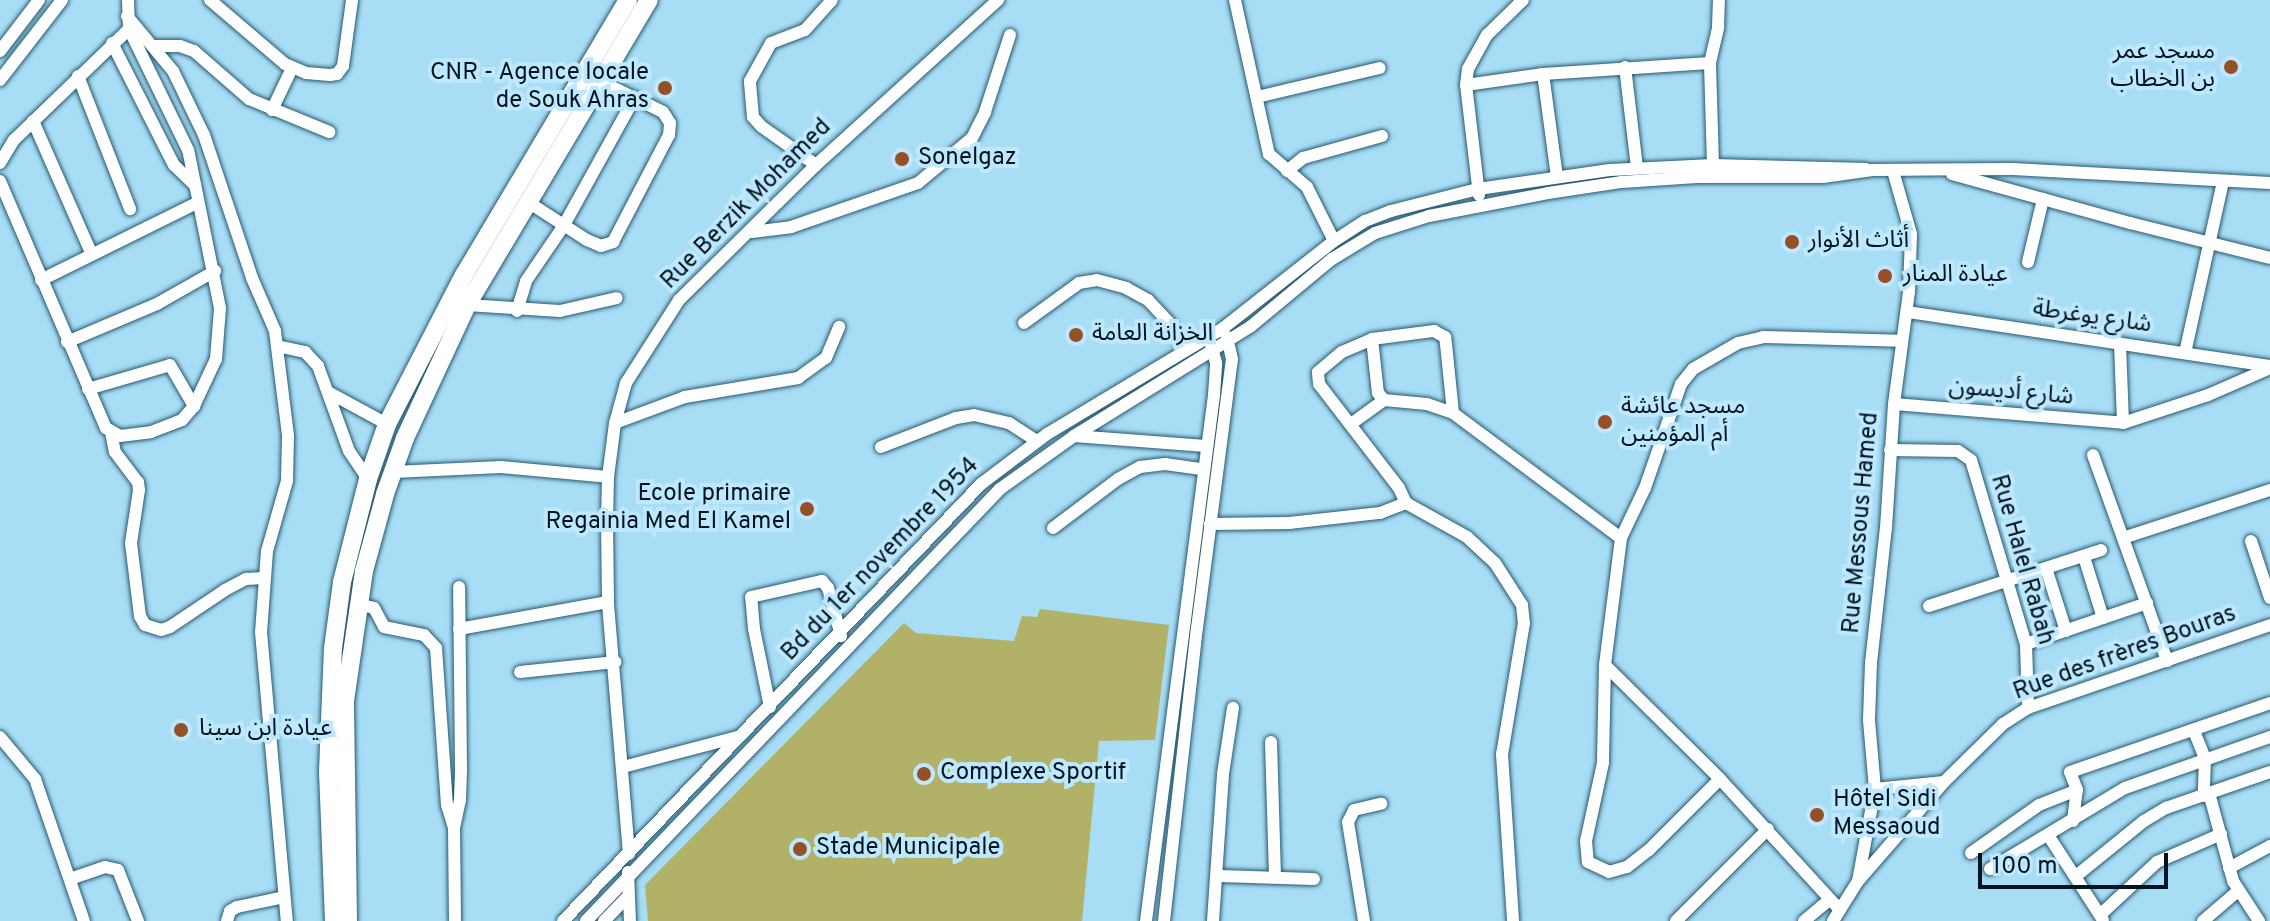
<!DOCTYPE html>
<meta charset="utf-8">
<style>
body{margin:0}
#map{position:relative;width:2270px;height:921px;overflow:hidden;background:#a8ddf6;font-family:Overpass,"Noto Sans Arabic",sans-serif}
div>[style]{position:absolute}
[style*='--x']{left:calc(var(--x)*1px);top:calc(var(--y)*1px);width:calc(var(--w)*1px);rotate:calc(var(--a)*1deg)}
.green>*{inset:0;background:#b1b267}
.roads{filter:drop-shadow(0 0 2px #275a70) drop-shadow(0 0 2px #275a70)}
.minor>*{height:12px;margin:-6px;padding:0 6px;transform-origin:6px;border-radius:6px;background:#fff}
.highway>*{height:18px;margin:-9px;padding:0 9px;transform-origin:9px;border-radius:9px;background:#fff}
.dots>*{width:22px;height:22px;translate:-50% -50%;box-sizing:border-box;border:4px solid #bee8fd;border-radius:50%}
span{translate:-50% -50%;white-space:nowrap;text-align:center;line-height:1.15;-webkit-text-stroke:8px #bee8fd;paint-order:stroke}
.poi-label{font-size:24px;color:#02151e}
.right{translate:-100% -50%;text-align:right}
.left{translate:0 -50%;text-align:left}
.street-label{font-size:24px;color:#02151e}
.scale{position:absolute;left:1978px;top:853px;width:190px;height:36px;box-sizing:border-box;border:4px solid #02151e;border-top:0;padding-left:10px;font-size:24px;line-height:28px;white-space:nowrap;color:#02151e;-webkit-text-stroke:6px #bee8fd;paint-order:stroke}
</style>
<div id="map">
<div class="green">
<div style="clip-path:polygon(1040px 609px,1169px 625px,1155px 740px,1099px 741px,1082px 921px,648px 921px,645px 885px,904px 623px,916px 633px,1014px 641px,1022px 616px,1037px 617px)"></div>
</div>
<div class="roads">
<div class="minor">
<div style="--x:210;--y:0;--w:99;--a:40.5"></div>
<div style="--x:285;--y:64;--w:23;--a:23"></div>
<div style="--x:306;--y:73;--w:24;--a:5"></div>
<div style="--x:330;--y:75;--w:7;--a:-8"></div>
<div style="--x:337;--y:74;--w:10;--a:-53"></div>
<div style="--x:343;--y:66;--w:67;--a:-82.2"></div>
<div style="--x:1235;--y:0;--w:158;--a:77.6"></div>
<div style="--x:1269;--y:154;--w:50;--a:41"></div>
<div style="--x:1307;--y:187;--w:60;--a:63.4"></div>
<div style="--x:127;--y:16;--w:72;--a:50.1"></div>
<div style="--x:173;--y:71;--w:71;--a:64.2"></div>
<div style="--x:204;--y:135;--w:151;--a:71.4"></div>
<div style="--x:252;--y:278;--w:58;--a:66.5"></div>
<div style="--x:275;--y:331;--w:106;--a:82.9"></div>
<div style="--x:288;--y:436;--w:45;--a:91.3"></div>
<div style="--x:287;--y:481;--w:73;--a:105.9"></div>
<div style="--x:267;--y:551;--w:81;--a:94.2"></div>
<div style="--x:261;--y:632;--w:290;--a:84.9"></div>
<div style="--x:112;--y:43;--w:137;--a:63.1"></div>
<div style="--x:174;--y:165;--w:29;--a:44"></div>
<div style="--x:154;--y:46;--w:26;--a:0"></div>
<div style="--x:180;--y:46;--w:15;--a:20"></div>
<div style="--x:194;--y:51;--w:73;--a:41.1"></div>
<div style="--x:249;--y:99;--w:87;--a:22.4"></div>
<div style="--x:0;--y:51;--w:64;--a:-52.6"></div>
<div style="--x:1625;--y:67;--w:102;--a:83.2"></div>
<div style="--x:78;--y:76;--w:143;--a:68.6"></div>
<div style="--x:0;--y:80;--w:101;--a:-52.2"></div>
<div style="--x:1466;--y:85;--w:78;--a:-8.1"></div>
<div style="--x:1257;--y:97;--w:126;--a:-13.3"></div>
<div style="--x:272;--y:110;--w:47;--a:-64.5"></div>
<div style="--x:33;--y:121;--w:146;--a:66.2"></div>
<div style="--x:0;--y:163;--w:27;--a:-59"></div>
<div style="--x:14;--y:140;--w:160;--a:-44"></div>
<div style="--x:816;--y:165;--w:67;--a:-144.7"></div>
<div style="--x:761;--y:126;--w:12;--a:-132"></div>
<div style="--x:753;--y:117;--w:36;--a:-95"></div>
<div style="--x:750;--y:81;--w:43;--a:-61.1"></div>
<div style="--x:771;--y:43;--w:36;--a:-21"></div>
<div style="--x:805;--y:30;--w:40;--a:-48"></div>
<div style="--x:1713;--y:165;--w:102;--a:-91.7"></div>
<div style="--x:1710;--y:63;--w:37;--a:-77"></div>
<div style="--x:1718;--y:27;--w:27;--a:-88"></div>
<div style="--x:1287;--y:171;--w:21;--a:-39"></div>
<div style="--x:1303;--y:158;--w:82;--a:-15.6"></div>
<div style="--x:1952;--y:174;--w:185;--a:15.4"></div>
<div style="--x:2130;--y:223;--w:144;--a:14"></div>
<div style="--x:1557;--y:177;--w:104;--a:-97.7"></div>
<div style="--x:1543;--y:74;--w:167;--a:-3.8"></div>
<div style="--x:0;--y:181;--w:269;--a:66.8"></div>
<div style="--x:106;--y:428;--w:16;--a:30"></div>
<div style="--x:120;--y:436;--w:31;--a:-7"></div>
<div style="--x:151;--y:432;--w:33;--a:-21"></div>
<div style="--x:182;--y:420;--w:18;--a:-49"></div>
<div style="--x:194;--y:406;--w:52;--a:-64.9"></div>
<div style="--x:216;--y:359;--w:51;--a:-85.5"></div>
<div style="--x:220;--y:308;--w:161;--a:-101.4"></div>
<div style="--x:188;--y:150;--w:135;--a:-116"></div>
<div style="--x:129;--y:29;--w:29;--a:-92"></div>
<div style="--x:1479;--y:195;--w:111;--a:-96.7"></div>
<div style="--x:1466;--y:85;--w:16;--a:-83"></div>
<div style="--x:1468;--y:69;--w:39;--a:-61"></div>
<div style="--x:1487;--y:35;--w:50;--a:-44.2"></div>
<div style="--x:528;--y:202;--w:70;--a:32.8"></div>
<div style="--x:587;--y:240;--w:15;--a:23"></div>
<div style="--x:601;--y:246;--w:13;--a:-18"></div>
<div style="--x:613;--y:242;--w:121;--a:-62.4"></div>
<div style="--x:669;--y:135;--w:12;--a:-85"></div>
<div style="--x:670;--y:123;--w:13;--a:-122"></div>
<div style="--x:663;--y:112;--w:70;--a:-153.8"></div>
<div style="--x:752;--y:232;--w:39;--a:-7"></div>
<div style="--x:791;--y:227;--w:134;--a:-19.1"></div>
<div style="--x:918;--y:183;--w:70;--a:-39.8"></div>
<div style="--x:972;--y:138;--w:29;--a:-63"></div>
<div style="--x:985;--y:112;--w:81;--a:-72"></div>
<div style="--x:2028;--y:262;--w:65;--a:-76.6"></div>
<div style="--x:41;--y:280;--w:174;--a:-26.3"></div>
<div style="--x:467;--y:305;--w:93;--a:3.7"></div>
<div style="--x:560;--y:311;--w:58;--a:-12.8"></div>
<div style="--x:517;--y:311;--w:31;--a:-73"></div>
<div style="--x:526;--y:281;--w:68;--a:-55.8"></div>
<div style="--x:564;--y:225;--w:146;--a:-61"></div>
<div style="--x:1908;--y:312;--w:366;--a:8.5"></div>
<div style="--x:1024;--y:323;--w:68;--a:-36"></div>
<div style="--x:1079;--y:283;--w:18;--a:-9"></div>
<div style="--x:1097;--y:280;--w:30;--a:15"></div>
<div style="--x:1126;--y:288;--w:25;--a:29"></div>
<div style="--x:1148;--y:300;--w:34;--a:47"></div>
<div style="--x:1171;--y:325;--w:29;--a:61"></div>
<div style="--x:1372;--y:339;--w:54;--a:83.7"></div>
<div style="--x:1378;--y:393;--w:9;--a:49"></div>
<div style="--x:1384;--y:400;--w:43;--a:5.3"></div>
<div style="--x:1427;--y:404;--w:28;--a:19"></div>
<div style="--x:1453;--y:413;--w:209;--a:36.7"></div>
<div style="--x:1621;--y:538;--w:128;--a:97.2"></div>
<div style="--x:1605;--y:665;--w:98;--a:91.2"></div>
<div style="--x:1603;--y:763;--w:80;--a:102.3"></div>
<div style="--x:1586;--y:841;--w:21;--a:85"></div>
<div style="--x:1588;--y:862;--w:23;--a:25"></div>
<div style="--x:1609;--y:872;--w:19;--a:-16"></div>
<div style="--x:1627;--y:867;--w:28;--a:-38"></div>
<div style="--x:1649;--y:850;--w:100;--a:-45"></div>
<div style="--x:67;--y:342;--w:98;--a:-22.9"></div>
<div style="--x:157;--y:304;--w:67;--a:-29.6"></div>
<div style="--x:2120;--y:344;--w:79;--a:87.8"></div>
<div style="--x:277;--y:346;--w:29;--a:12"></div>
<div style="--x:305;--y:352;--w:19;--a:47"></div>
<div style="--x:318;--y:366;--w:90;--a:70"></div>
<div style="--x:349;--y:451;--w:34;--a:56"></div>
<div style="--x:2185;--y:353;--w:176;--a:-77.5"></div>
<div style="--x:88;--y:389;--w:85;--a:-16.3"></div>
<div style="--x:170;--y:365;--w:48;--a:59.7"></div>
<div style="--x:328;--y:392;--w:67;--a:28.5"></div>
<div style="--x:1894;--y:404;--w:230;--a:4.7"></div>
<div style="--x:2123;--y:423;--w:89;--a:-18.2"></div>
<div style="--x:2208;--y:395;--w:68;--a:-23.5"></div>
<div style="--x:615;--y:423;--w:75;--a:-20.4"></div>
<div style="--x:685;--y:397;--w:115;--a:-9.5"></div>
<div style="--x:798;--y:378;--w:34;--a:-36"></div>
<div style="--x:826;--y:358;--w:34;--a:-67"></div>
<div style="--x:1351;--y:424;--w:41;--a:-36"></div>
<div style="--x:111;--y:432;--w:20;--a:79"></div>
<div style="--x:115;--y:452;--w:38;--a:53"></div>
<div style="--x:138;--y:482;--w:8;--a:83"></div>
<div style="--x:139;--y:490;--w:54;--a:98.6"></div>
<div style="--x:131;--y:543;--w:74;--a:83"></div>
<div style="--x:140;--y:616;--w:10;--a:61"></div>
<div style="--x:145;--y:625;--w:17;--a:17"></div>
<div style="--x:161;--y:630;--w:9;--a:-18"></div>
<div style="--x:170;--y:627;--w:66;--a:-33.9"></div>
<div style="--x:225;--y:590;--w:24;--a:-28"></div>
<div style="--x:246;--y:579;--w:18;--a:-3"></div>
<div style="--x:1074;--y:436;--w:132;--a:4.3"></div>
<div style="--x:881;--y:447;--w:80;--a:-21.1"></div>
<div style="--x:956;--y:418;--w:18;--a:-9"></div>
<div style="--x:974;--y:415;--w:36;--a:13"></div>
<div style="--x:1009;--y:423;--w:33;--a:33"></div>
<div style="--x:1890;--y:450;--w:68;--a:0.8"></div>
<div style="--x:1958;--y:451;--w:16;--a:35"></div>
<div style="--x:1971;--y:460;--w:192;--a:73.4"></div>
<div style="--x:2026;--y:644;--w:64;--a:88.2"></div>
<div style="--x:2093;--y:455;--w:219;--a:70.2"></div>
<div style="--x:393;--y:472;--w:108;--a:-2.7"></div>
<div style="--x:501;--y:467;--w:107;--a:5.3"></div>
<div style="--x:1406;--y:503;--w:17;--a:-115"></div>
<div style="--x:1399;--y:488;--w:131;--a:-127.6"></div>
<div style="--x:1319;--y:384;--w:12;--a:-95"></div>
<div style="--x:1318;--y:372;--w:31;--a:-40"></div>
<div style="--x:1342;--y:352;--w:33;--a:-23"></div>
<div style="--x:1372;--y:339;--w:63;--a:-7.4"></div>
<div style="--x:1434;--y:331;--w:13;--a:29"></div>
<div style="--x:1445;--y:337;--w:7;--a:82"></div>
<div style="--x:1446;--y:344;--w:69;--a:84.2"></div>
<div style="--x:1210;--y:524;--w:79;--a:-0.7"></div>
<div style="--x:1289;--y:523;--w:92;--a:-6.3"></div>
<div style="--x:1380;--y:513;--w:28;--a:-21"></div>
<div style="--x:1406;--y:503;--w:70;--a:29.1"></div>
<div style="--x:1467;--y:537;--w:38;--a:43"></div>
<div style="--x:1495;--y:563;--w:50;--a:57.3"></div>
<div style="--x:1522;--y:605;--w:18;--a:84"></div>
<div style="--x:1524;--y:623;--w:133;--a:99.5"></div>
<div style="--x:1502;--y:754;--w:167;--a:86.2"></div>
<div style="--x:1053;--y:528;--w:81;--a:-37"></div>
<div style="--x:1118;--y:479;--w:25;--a:-29"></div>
<div style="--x:1140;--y:467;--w:25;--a:-7"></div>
<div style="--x:1165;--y:464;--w:37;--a:8"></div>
<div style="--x:1621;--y:538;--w:55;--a:-64.4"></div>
<div style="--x:1645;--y:488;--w:110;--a:-70.9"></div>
<div style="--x:1681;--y:384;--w:19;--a:-51"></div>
<div style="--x:1693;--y:369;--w:52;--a:-30"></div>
<div style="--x:1738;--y:343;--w:26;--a:-13"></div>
<div style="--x:1763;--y:337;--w:139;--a:1.6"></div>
<div style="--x:2123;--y:538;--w:155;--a:-18.1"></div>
<div style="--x:2251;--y:541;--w:60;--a:71.6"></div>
<div style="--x:2084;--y:557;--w:64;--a:72.7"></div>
<div style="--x:2046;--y:568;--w:66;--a:72.4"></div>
<div style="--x:358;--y:604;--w:16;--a:14"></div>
<div style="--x:374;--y:608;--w:21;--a:62"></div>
<div style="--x:384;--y:627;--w:41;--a:11.3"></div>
<div style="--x:424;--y:635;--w:18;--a:47"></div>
<div style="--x:436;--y:648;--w:157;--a:86"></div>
<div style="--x:447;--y:805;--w:24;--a:73"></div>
<div style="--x:1929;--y:606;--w:181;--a:-18"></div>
<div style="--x:459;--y:629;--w:151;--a:-10.3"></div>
<div style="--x:2026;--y:644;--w:128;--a:-18.7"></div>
<div style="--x:1605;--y:665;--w:162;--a:44.7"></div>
<div style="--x:1720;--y:779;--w:176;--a:47.5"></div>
<div style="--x:520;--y:672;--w:96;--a:-6"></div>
<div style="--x:770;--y:707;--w:80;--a:-101.6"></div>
<div style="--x:754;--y:629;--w:32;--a:-95"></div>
<div style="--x:751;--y:597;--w:73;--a:-12.7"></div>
<div style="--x:822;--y:581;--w:9;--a:49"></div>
<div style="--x:828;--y:588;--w:50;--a:74.8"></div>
<div style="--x:2194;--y:731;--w:29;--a:68"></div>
<div style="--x:2205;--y:758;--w:38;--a:92"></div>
<div style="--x:0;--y:737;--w:55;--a:50.2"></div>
<div style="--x:35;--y:779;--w:150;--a:71"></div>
<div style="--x:1271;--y:742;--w:135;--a:88.3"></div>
<div style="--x:623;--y:767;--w:118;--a:-14.7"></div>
<div style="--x:1875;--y:789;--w:69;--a:-5.8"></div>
<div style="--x:2209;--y:793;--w:91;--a:74.7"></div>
<div style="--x:2233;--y:881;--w:48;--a:57"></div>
<div style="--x:2073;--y:821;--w:31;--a:-83"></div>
<div style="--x:2077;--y:790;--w:19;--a:-111"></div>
<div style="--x:2070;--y:772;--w:212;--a:-19"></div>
<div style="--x:2048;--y:835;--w:101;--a:57.1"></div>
<div style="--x:1971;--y:853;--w:83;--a:-35.2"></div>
<div style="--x:2039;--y:805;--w:41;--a:-21.5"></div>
<div style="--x:629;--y:854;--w:253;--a:-94.8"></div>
<div style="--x:608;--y:602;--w:81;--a:-90.7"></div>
<div style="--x:607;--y:521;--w:44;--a:-88.7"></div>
<div style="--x:608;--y:477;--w:54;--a:-82.6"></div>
<div style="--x:615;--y:423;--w:41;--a:-74.6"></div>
<div style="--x:626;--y:383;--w:98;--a:-57.4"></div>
<div style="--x:679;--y:300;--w:192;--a:-44.6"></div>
<div style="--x:816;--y:165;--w:246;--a:-42.2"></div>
<div style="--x:2229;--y:868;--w:47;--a:-28.2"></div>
<div style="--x:1990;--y:869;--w:157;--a:-31"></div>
<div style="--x:2125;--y:788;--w:154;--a:-19.4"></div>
<div style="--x:628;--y:872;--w:49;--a:87.7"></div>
<div style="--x:1218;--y:876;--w:96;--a:1.8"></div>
<div style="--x:2076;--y:876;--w:87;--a:-39"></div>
<div style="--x:2144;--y:821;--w:26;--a:-31"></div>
<div style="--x:2166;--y:808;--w:110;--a:-19.1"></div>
<div style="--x:70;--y:879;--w:37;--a:-19"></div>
<div style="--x:105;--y:867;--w:13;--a:13"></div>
<div style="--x:118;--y:870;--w:55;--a:68.6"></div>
<div style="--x:1858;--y:881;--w:94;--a:-79.5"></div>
<div style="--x:1875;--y:789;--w:69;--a:-95"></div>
<div style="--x:1869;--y:720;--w:57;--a:-88"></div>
<div style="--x:1871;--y:663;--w:136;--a:-83.7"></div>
<div style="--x:1886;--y:528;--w:124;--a:-86.3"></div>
<div style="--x:1894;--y:404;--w:113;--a:-82.4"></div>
<div style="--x:1909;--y:292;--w:58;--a:-88"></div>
<div style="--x:1911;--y:234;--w:66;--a:-105.9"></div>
<div style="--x:2100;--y:915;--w:78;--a:-42.9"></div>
<div style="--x:2157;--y:862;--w:70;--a:-23.6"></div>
<div style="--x:227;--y:921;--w:10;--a:-73"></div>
<div style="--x:230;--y:911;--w:8;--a:-30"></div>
<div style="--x:237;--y:907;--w:48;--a:-12"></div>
<div style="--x:455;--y:921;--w:93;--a:-90.6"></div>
<div style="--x:454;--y:828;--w:29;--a:-78"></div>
<div style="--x:460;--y:800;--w:32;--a:-88"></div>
<div style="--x:461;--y:768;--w:181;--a:-90.6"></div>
<div style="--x:563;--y:921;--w:605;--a:-46.27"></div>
<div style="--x:981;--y:484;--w:83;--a:-37.1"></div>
<div style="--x:1047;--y:434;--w:204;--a:-31"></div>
<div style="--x:1222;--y:329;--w:142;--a:-38.2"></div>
<div style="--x:1334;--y:241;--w:37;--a:-33"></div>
<div style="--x:1365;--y:221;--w:28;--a:-21"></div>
<div style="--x:1391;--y:211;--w:90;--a:-14.2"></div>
<div style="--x:1478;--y:189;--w:133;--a:-8.2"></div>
<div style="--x:1610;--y:170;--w:103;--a:-2.8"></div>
<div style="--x:1713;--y:165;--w:153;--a:1.5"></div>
<div style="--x:586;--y:921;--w:598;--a:-46.22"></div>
<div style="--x:1000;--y:489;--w:91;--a:-35.6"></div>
<div style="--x:1074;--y:436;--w:207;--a:-31.8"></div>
<div style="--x:1250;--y:327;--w:107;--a:-39.7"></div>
<div style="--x:1332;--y:259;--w:50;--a:-31.2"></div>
<div style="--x:1375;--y:233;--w:57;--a:-17.5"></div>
<div style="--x:1429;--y:216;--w:121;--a:-10.9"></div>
<div style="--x:1548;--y:193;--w:75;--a:-8.5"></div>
<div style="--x:1622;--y:182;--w:75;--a:-3.8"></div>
<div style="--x:1697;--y:177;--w:126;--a:0"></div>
<div style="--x:1823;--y:177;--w:50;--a:-8"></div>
<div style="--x:1873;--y:170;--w:140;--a:-0.4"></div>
<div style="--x:2013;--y:169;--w:257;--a:3.1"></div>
<div style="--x:604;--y:921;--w:36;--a:-46"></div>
<div style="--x:1146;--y:921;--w:530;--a:-82.63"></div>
<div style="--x:1214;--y:395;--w:32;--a:-86"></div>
<div style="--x:1216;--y:363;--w:20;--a:-105"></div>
<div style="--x:1164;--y:921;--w:295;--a:-83.6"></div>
<div style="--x:1197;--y:628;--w:271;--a:-82.6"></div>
<div style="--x:1232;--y:359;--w:23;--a:-103"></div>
<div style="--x:1213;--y:921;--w:147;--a:-86.1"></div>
<div style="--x:1223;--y:774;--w:67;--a:-81.4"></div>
<div style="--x:1364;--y:921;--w:100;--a:-99.2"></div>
<div style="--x:1348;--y:822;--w:13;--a:-63"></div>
<div style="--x:1354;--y:810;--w:28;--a:-13"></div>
<div style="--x:1676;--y:921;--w:130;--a:-45"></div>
<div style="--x:1804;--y:921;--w:33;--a:-40"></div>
<div style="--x:1833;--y:921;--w:47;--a:-58"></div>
<div style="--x:1858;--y:881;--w:61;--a:-49"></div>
<div style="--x:1898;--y:835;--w:70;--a:-49"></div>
<div style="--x:1944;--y:782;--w:83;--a:-44.5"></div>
<div style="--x:2003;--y:724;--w:30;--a:-33"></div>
<div style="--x:2028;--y:708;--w:256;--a:-18.9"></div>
<div style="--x:2203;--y:921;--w:46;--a:-40.6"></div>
</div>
<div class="highway">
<div style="--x:334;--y:921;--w:150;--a:-92.3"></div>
<div style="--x:328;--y:771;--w:123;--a:-87.7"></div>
<div style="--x:333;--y:648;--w:67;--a:-82.2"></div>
<div style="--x:342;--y:582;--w:106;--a:-75.8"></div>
<div style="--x:368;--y:479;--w:58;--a:-70.9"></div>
<div style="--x:387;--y:424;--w:168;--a:-62.7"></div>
<div style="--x:464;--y:275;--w:320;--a:-59.2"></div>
<div style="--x:348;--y:921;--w:220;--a:-90.8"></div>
<div style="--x:345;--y:701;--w:131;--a:-81.7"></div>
<div style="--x:364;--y:571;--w:80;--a:-74.7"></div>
<div style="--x:385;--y:494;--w:59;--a:-70.3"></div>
<div style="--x:405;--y:438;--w:147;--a:-65"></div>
<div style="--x:467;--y:305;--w:355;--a:-59.2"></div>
</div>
</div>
<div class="dots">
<div style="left:2231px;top:67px;background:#965027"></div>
<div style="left:665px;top:88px;background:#965027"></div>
<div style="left:902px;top:159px;background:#965027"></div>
<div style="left:1792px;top:242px;background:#965027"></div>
<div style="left:1885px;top:276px;background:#965027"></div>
<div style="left:1076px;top:335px;background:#965027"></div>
<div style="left:1605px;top:422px;background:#965027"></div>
<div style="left:807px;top:509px;background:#965027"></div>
<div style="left:181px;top:730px;background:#965027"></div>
<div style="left:924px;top:774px;background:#965027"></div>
<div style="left:1817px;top:815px;background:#965027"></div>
<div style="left:800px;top:849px;background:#965027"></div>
</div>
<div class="poi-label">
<span class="right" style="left:2215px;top:67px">مسجد عمر<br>بن الخطاب</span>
<span class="right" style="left:649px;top:88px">CNR - Agence locale<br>de Souk Ahras</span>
<span class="left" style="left:918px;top:159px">Sonelgaz</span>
<span class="left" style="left:1808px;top:242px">أثاث الأنوار</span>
<span class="left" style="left:1903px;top:276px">عيادة المنار</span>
<span class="left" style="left:1092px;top:335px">الخزانة العامة</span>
<span class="left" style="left:1621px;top:422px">مسجد عائشة<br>أم المؤمنين</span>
<span class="right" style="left:791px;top:509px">Ecole primaire<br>Regainia Med El Kamel</span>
<span class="left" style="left:199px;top:730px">عيادة ابن سينا</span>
<span class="left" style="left:940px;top:774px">Complexe Sportif</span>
<span class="left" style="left:1833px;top:815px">Hôtel Sidi<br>Messaoud</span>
<span class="left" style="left:816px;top:849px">Stade Municipale</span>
</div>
<div class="street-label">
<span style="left:747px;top:205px;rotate:-45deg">Rue Berzik Mohamed</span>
<span style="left:2092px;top:318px;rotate:8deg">شارع يوغرطة</span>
<span style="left:2011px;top:393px;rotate:5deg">شارع أديسون</span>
<span style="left:1862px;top:523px;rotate:-85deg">Rue Messous Hamed</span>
<span style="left:881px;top:560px;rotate:-46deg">Bd du 1er novembre 1954</span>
<span style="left:2021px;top:560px;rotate:74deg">Rue Halel Rabah</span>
<span style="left:2125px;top:654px;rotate:-20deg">Rue des frères Bouras</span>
</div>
<div class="scale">100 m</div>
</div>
